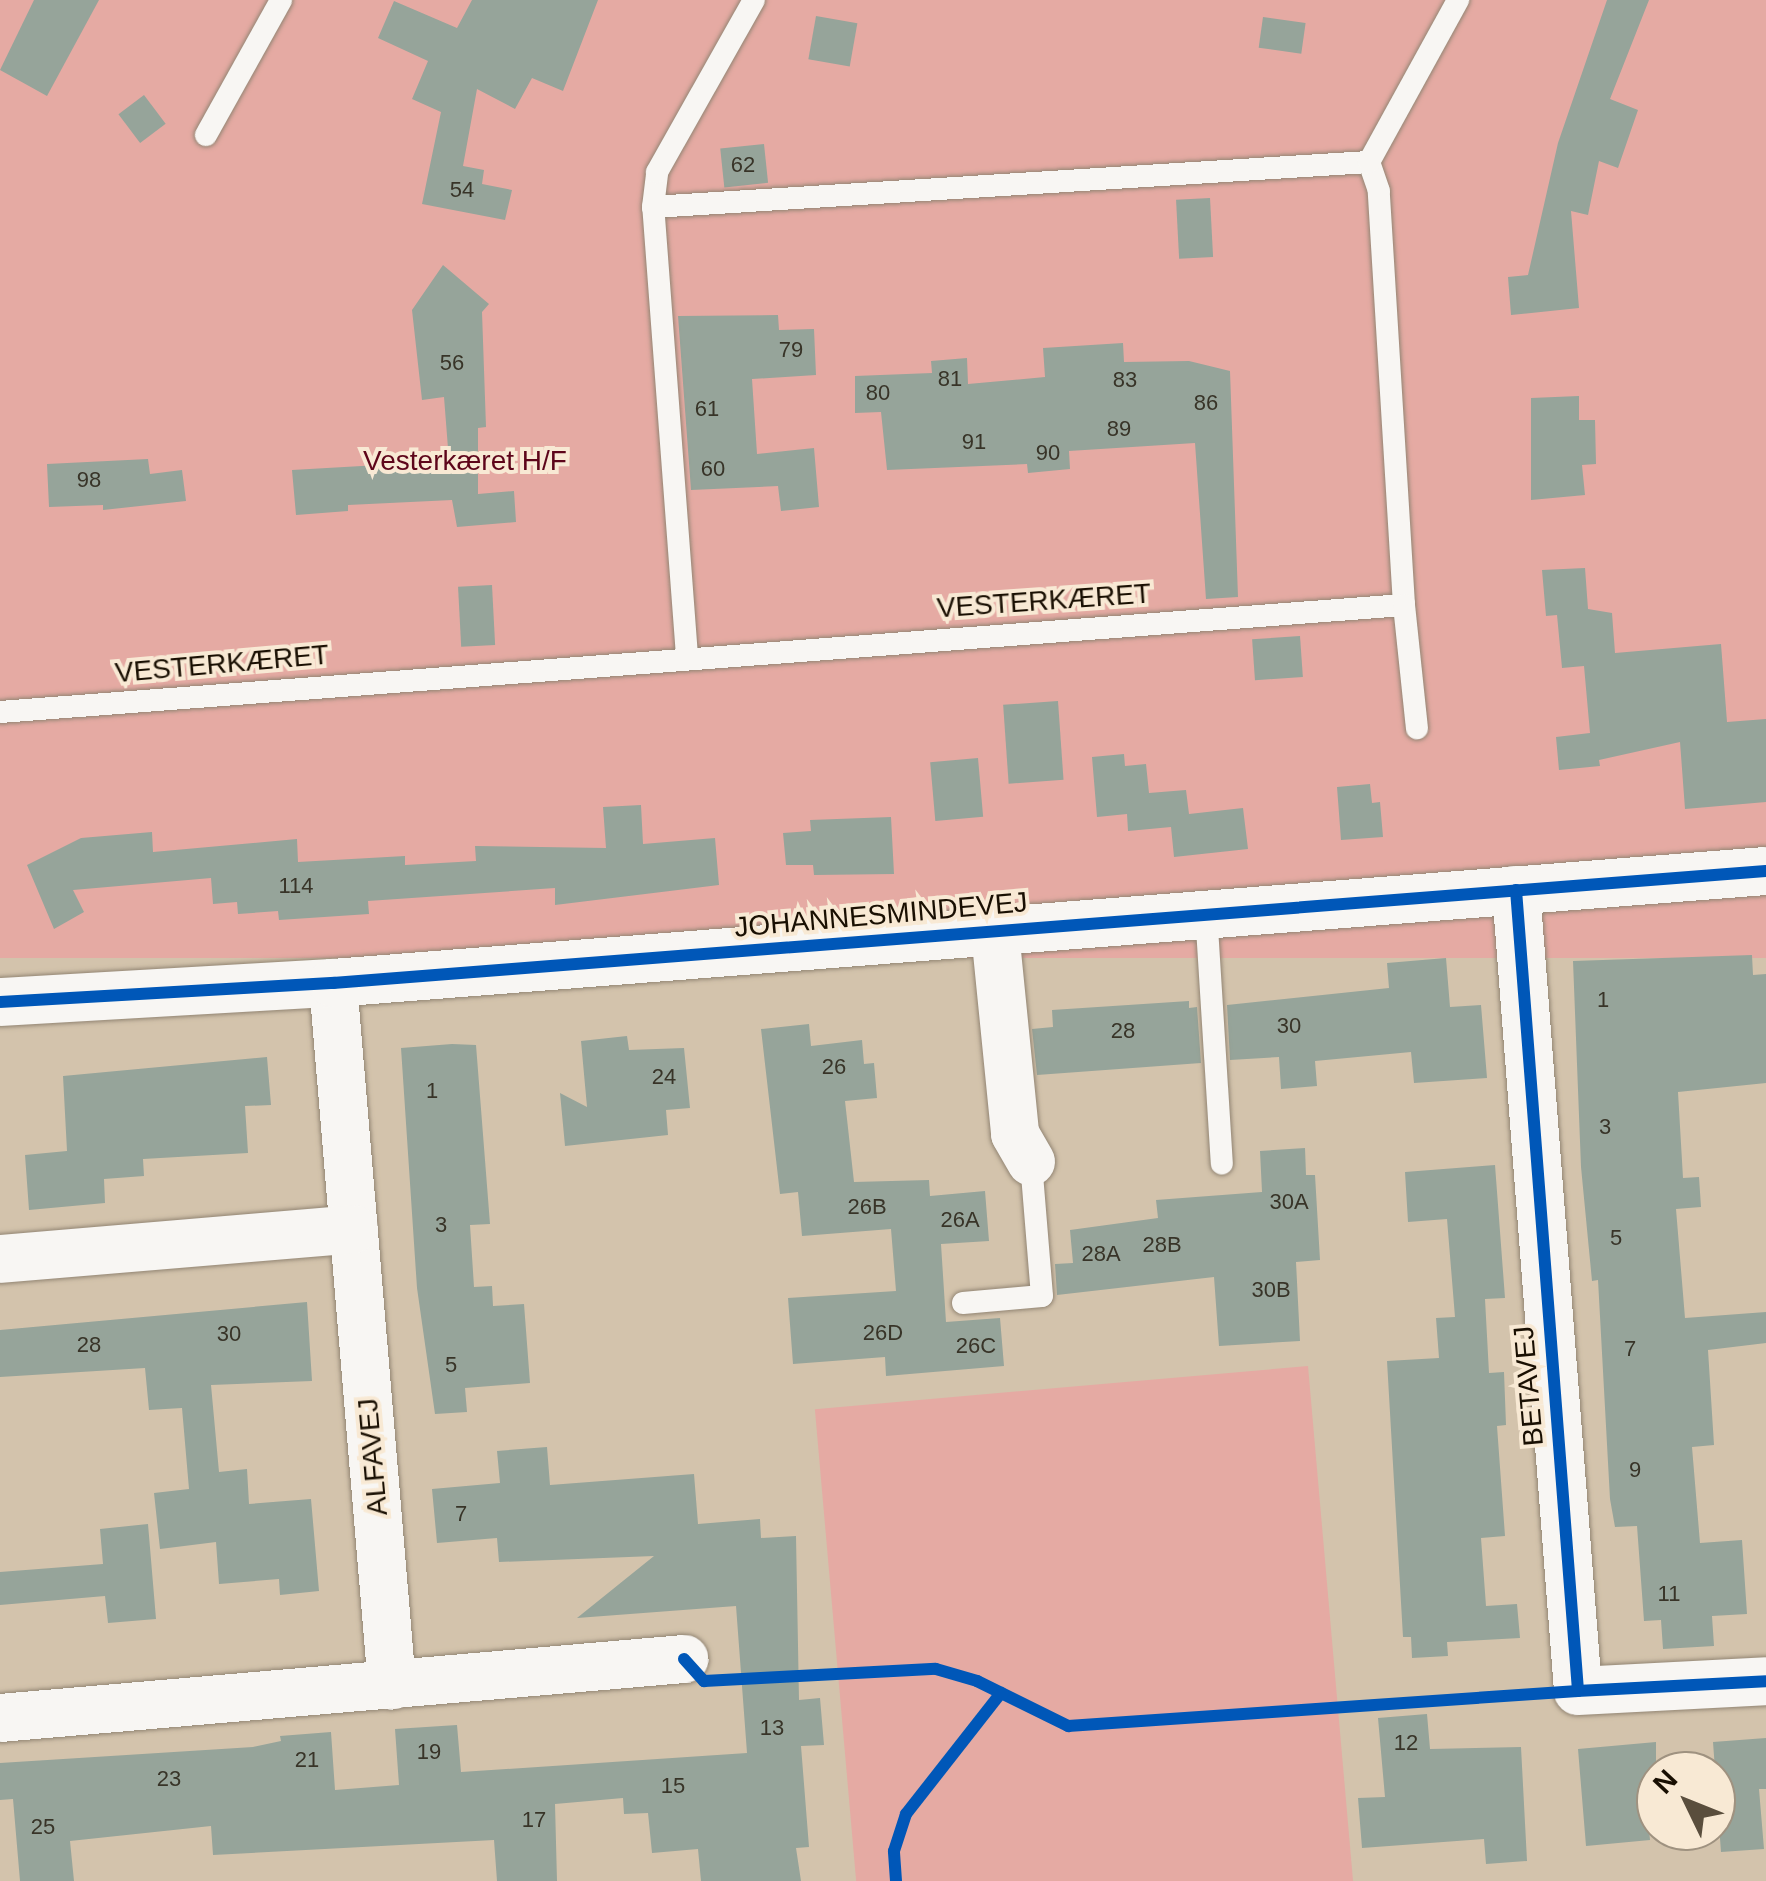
<!DOCTYPE html>
<meta charset="utf-8">
<style>
body{margin:0}
#map{position:relative;width:1766px;height:1881px;overflow:hidden;background:#d3c3ac;font-family:Helvetica,sans-serif}
div>[style]{position:absolute}
[style*='--x']{left:calc(var(--x)*1px);top:calc(var(--y)*1px);width:calc(var(--w)*1px);rotate:calc(var(--a)*1deg)}
.green>*{inset:0;background:#e5aaa3;transform-origin:0 0}
.building>*{inset:0;background:#96a49a;transform-origin:0 0}
.roads{filter:drop-shadow(0 0 2px #928573) drop-shadow(0 0 2px #928573)}
.lane>*{height:22px;margin:-11px;padding:0 11px;transform-origin:11px;border-radius:11px;background:#f8f6f3}
.street>*{height:48px;margin:-24px;padding:0 24px;transform-origin:24px;border-radius:24px;background:#f8f6f3}
.cycleway>*{height:12px;margin:-6px;padding:0 6px;transform-origin:6px;border-radius:6px;background:#0057b8}
span{translate:-50% -50%;white-space:nowrap;text-align:center;line-height:1.15;-webkit-text-stroke:8px #f8e9d4;paint-order:stroke}
.number-label{font-size:22px;color:#383428}
.number-label span{-webkit-text-stroke-width:0}
.park-label{font-size:28px;color:#5d051a}
.street-label{font-size:28px;color:#190f02}
.north{position:absolute;left:1636px;top:1751px;width:100px;height:100px;box-sizing:border-box;background:#f8e9d4;border:2px solid #9f9280;border-radius:50%;rotate:313deg;font-size:28px;font-weight:700;line-height:40px;text-align:center;color:#190f02}
.north::after{content:'';display:block;margin:auto;width:35px;height:45px;background:#5a4e3d;clip-path:polygon(50% 0,100% 100%,50% 72%,0 100%)}
</style>
<div id="map">
<div class="green">
<div style="left:0;top:0;width:1766px;height:958px"></div>
<div style="left:1308px;top:1366px;width:517px;height:495px;rotate:85deg"></div>
</div>
<div class="building">
<div style="clip-path:polygon(34px 0,99px 0,47px 96px,0 70px)"></div>
<div style="clip-path:polygon(472px 0,598px 0,563px 91px,532px 78px,515px 109px,477px 89px,463px 166px,484px 170px,482px 184px,512px 190px,505px 220px,422px 204px,441px 112px,412px 99px,428px 61px,378px 38px,394px 1px,457px 28px)"></div>
<div style="clip-path:polygon(1607px 0,1649px 0,1610px 99px,1638px 110px,1618px 168px,1599px 161px,1588px 215px,1571px 211px,1579px 308px,1511px 315px,1508px 277px,1528px 275px,1558px 143px)"></div>
<div style="left:816px;top:16px;width:42px;height:44px;rotate:10deg"></div>
<div style="left:1263px;top:17px;width:43px;height:31px;rotate:8deg"></div>
<div style="left:144px;top:95px;width:36px;height:32px;rotate:53deg"></div>
<div style="left:764px;top:144px;width:39px;height:44px;rotate:84deg"></div>
<div style="left:1210px;top:198px;width:59px;height:34px;rotate:87deg"></div>
<div style="clip-path:polygon(443px 265px,489px 304px,482px 312px,486px 427px,478px 428px,478px 494px,514px 491px,516px 522px,457px 527px,452px 500px,348px 505px,348px 511px,296px 515px,292px 470px,449px 461px,444px 397px,422px 400px,412px 310px)"></div>
<div style="clip-path:polygon(778px 315px,779px 330px,814px 329px,816px 375px,752px 379px,757px 454px,814px 448px,819px 507px,781px 511px,778px 486px,691px 490px,678px 316px)"></div>
<div style="clip-path:polygon(1123px 343px,1124px 362px,1189px 361px,1230px 371px,1238px 597px,1206px 599px,1195px 443px,1069px 451px,1070px 469px,1028px 473px,1027px 464px,887px 470px,881px 412px,855px 413px,855px 376px,932px 373px,931px 361px,967px 358px,968px 384px,1045px 377px,1043px 348px)"></div>
<div style="clip-path:polygon(1579px 396px,1579px 420px,1595px 420px,1596px 464px,1582px 465px,1585px 495px,1531px 500px,1531px 398px)"></div>
<div style="clip-path:polygon(148px 459px,150px 474px,182px 470px,186px 501px,103px 510px,103px 505px,49px 507px,47px 464px)"></div>
<div style="clip-path:polygon(1585px 568px,1588px 609px,1612px 613px,1615px 653px,1721px 644px,1727px 722px,1766px 719px,1766px 802px,1685px 809px,1680px 742px,1599px 760px,1600px 766px,1559px 770px,1556px 737px,1590px 733px,1584px 666px,1562px 668px,1557px 615px,1546px 616px,1542px 570px)"></div>
<div style="left:492px;top:585px;width:60px;height:34px;rotate:87deg"></div>
<div style="left:1300px;top:636px;width:41px;height:48px;rotate:86deg"></div>
<div style="left:1058px;top:701px;width:79px;height:55px;rotate:86deg"></div>
<div style="clip-path:polygon(1124px 754px,1125px 766px,1146px 764px,1149px 793px,1186px 790px,1189px 814px,1243px 808px,1248px 849px,1174px 857px,1171px 827px,1128px 831px,1127px 814px,1097px 817px,1092px 757px)"></div>
<div style="left:978px;top:758px;width:59px;height:48px;rotate:85deg"></div>
<div style="clip-path:polygon(1370px 784px,1372px 803px,1380px 802px,1383px 837px,1341px 840px,1337px 787px)"></div>
<div style="clip-path:polygon(641px 805px,643px 844px,715px 838px,719px 885px,555px 905px,555px 888px,368px 901px,369px 914px,279px 920px,278px 911px,238px 914px,237px 902px,213px 904px,211px 878px,73px 890px,84px 912px,54px 929px,27px 865px,81px 838px,152px 832px,153px 852px,297px 839px,298px 862px,405px 856px,405px 865px,476px 861px,475px 846px,606px 848px,603px 807px)"></div>
<div style="clip-path:polygon(891px 817px,894px 874px,814px 875px,813px 865px,786px 865px,783px 833px,811px 831px,810px 820px)"></div>
<div style="clip-path:polygon(1752px 955px,1753px 975px,1766px 974px,1766px 1083px,1678px 1092px,1683px 1178px,1699px 1177px,1701px 1207px,1676px 1209px,1685px 1318px,1766px 1312px,1766px 1343px,1708px 1350px,1714px 1445px,1692px 1447px,1700px 1543px,1742px 1540px,1747px 1614px,1712px 1616px,1714px 1646px,1663px 1649px,1661px 1620px,1644px 1621px,1637px 1526px,1615px 1527px,1610px 1499px,1598px 1280px,1592px 1281px,1581px 1167px,1573px 961px)"></div>
<div style="clip-path:polygon(1446px 958px,1450px 1007px,1481px 1005px,1487px 1078px,1414px 1083px,1411px 1052px,1315px 1061px,1317px 1086px,1281px 1089px,1279px 1057px,1230px 1060px,1227px 1005px,1389px 988px,1387px 963px)"></div>
<div style="clip-path:polygon(1189px 1001px,1189px 1008px,1197px 1007px,1201px 1063px,1037px 1075px,1032px 1029px,1053px 1027px,1052px 1010px)"></div>
<div style="clip-path:polygon(809px 1024px,811px 1046px,862px 1040px,864px 1064px,874px 1063px,877px 1098px,845px 1101px,854px 1182px,929px 1180px,930px 1196px,985px 1191px,989px 1241px,941px 1244px,946px 1322px,1000px 1318px,1004px 1366px,886px 1376px,885px 1357px,793px 1364px,788px 1298px,896px 1291px,891px 1229px,802px 1236px,798px 1192px,780px 1194px,761px 1029px)"></div>
<div style="clip-path:polygon(627px 1036px,629px 1050px,684px 1048px,690px 1108px,666px 1110px,668px 1135px,565px 1146px,560px 1093px,587px 1107px,581px 1041px)"></div>
<div style="clip-path:polygon(452px 1044px,476px 1045px,490px 1224px,470px 1225px,474px 1287px,492px 1286px,493px 1306px,524px 1304px,530px 1383px,465px 1388px,467px 1412px,435px 1414px,417px 1288px,401px 1048px)"></div>
<div style="clip-path:polygon(267px 1057px,271px 1105px,245px 1106px,248px 1153px,143px 1159px,144px 1176px,104px 1179px,105px 1203px,29px 1210px,25px 1155px,67px 1151px,63px 1076px)"></div>
<div style="clip-path:polygon(1305px 1148px,1306px 1175px,1315px 1175px,1320px 1260px,1296px 1262px,1300px 1341px,1219px 1346px,1214px 1277px,1057px 1295px,1055px 1264px,1073px 1263px,1070px 1230px,1158px 1218px,1156px 1200px,1262px 1192px,1260px 1151px)"></div>
<div style="clip-path:polygon(1495px 1165px,1505px 1298px,1485px 1299px,1489px 1373px,1504px 1372px,1506px 1425px,1497px 1426px,1505px 1536px,1481px 1538px,1486px 1606px,1517px 1604px,1520px 1638px,1447px 1642px,1448px 1656px,1412px 1658px,1411px 1637px,1403px 1637px,1387px 1361px,1439px 1358px,1436px 1318px,1455px 1317px,1447px 1219px,1408px 1222px,1405px 1172px)"></div>
<div style="clip-path:polygon(307px 1302px,312px 1381px,211px 1385px,219px 1472px,247px 1469px,249px 1504px,311px 1499px,319px 1591px,280px 1595px,279px 1579px,219px 1584px,216px 1542px,160px 1549px,154px 1493px,189px 1489px,182px 1408px,149px 1410px,145px 1368px,0 1377px,0 1330px)"></div>
<div style="clip-path:polygon(547px 1447px,550px 1485px,694px 1474px,698px 1524px,760px 1519px,761px 1538px,796px 1536px,799px 1700px,820px 1698px,824px 1745px,801px 1746px,809px 1847px,796px 1848px,801px 1881px,701px 1881px,698px 1849px,652px 1853px,648px 1813px,624px 1814px,623px 1798px,555px 1804px,557px 1881px,497px 1881px,494px 1840px,213px 1855px,211px 1826px,70px 1841px,74px 1881px,20px 1881px,13px 1799px,0 1800px,0 1763px,253px 1747px,281px 1741px,280px 1736px,331px 1732px,335px 1790px,399px 1785px,395px 1729px,457px 1725px,461px 1772px,747px 1753px,736px 1606px,577px 1618px,654px 1556px,499px 1562px,497px 1538px,437px 1543px,432px 1489px,500px 1483px,497px 1451px)"></div>
<div style="clip-path:polygon(148px 1524px,156px 1619px,108px 1623px,105px 1596px,0 1605px,0 1572px,103px 1564px,100px 1529px)"></div>
<div style="clip-path:polygon(1427px 1714px,1430px 1749px,1521px 1747px,1527px 1861px,1486px 1864px,1484px 1839px,1362px 1848px,1358px 1798px,1385px 1797px,1378px 1718px)"></div>
<div style="clip-path:polygon(1766px 1738px,1766px 1789px,1759px 1789px,1764px 1849px,1721px 1852px,1713px 1742px)"></div>
<div style="clip-path:polygon(1656px 1742px,1656px 1796px,1646px 1797px,1650px 1840px,1586px 1846px,1578px 1749px)"></div>
</div>
<div class="roads">
<div class="lane">
<div style="--x:206;--y:135;--w:154;--a:-60.9"></div>
<div style="--x:653;--y:207;--w:717;--a:-3.6"></div>
<div style="--x:1404;--y:605;--w:415;--a:-93.5"></div>
<div style="--x:1379;--y:191;--w:31;--a:-109"></div>
<div style="--x:1369;--y:162;--w:185;--a:-61.2"></div>
<div style="--x:687;--y:656;--w:450;--a:-94.3"></div>
<div style="--x:653;--y:207;--w:35;--a:-83"></div>
<div style="--x:657;--y:172;--w:197;--a:-60.6"></div>
<div style="--x:0;--y:712;--w:1408;--a:-4.36"></div>
<div style="--x:1404;--y:605;--w:124;--a:84"></div>
<div style="--x:1206;--y:912;--w:252;--a:86.4"></div>
<div style="--x:963;--y:1303;--w:79;--a:-5.1"></div>
<div style="--x:1042;--y:1296;--w:134;--a:-94.7"></div>
</div>
<div class="street">
<div style="--x:1516;--y:890;--w:803;--a:85.57"></div>
<div style="--x:1578;--y:1691;--w:188;--a:-3"></div>
<div style="--x:995;--y:932;--w:203;--a:84.3"></div>
<div style="--x:1015;--y:1134;--w:32;--a:60"></div>
<div style="--x:333;--y:983;--w:705;--a:85.2"></div>
<div style="--x:0;--y:1002;--w:334;--a:-3.3"></div>
<div style="--x:333;--y:983;--w:1437;--a:-4.47"></div>
<div style="--x:0;--y:1259;--w:355;--a:-4.8"></div>
<div style="--x:0;--y:1718;--w:687;--a:-4.93"></div>
</div>
</div>
<div class="cycleway">
<div style="--x:1516;--y:890;--w:803;--a:85.57"></div>
<div style="--x:1578;--y:1691;--w:188;--a:-3"></div>
<div style="--x:0;--y:1002;--w:334;--a:-3.3"></div>
<div style="--x:333;--y:983;--w:1437;--a:-4.47"></div>
<div style="--x:684;--y:1659;--w:30;--a:48"></div>
<div style="--x:704;--y:1681;--w:232;--a:-3"></div>
<div style="--x:936;--y:1669;--w:43;--a:16.3"></div>
<div style="--x:977;--y:1681;--w:102;--a:26.3"></div>
<div style="--x:1068;--y:1726;--w:511;--a:-3.93"></div>
<div style="--x:896;--y:1881;--w:30;--a:-94"></div>
<div style="--x:894;--y:1851;--w:39;--a:-72"></div>
<div style="--x:906;--y:1814;--w:154;--a:-51.9"></div>
</div>
<div class="number-label">
<span style="left:743px;top:165px">62</span>
<span style="left:462px;top:190px">54</span>
<span style="left:791px;top:350px">79</span>
<span style="left:452px;top:363px">56</span>
<span style="left:950px;top:379px">81</span>
<span style="left:1125px;top:380px">83</span>
<span style="left:878px;top:393px">80</span>
<span style="left:1206px;top:403px">86</span>
<span style="left:707px;top:409px">61</span>
<span style="left:1119px;top:429px">89</span>
<span style="left:974px;top:442px">91</span>
<span style="left:1048px;top:453px">90</span>
<span style="left:713px;top:469px">60</span>
<span style="left:89px;top:480px">98</span>
<span style="left:296px;top:886px">114</span>
<span style="left:1603px;top:1000px">1</span>
<span style="left:1289px;top:1026px">30</span>
<span style="left:1123px;top:1031px">28</span>
<span style="left:834px;top:1067px">26</span>
<span style="left:664px;top:1077px">24</span>
<span style="left:432px;top:1091px">1</span>
<span style="left:1605px;top:1127px">3</span>
<span style="left:1289px;top:1202px">30A</span>
<span style="left:867px;top:1207px">26B</span>
<span style="left:960px;top:1220px">26A</span>
<span style="left:441px;top:1225px">3</span>
<span style="left:1616px;top:1238px">5</span>
<span style="left:1162px;top:1245px">28B</span>
<span style="left:1101px;top:1254px">28A</span>
<span style="left:1271px;top:1290px">30B</span>
<span style="left:883px;top:1333px">26D</span>
<span style="left:229px;top:1334px">30</span>
<span style="left:89px;top:1345px">28</span>
<span style="left:976px;top:1346px">26C</span>
<span style="left:1630px;top:1349px">7</span>
<span style="left:451px;top:1365px">5</span>
<span style="left:1635px;top:1470px">9</span>
<span style="left:461px;top:1514px">7</span>
<span style="left:1669px;top:1594px">11</span>
<span style="left:772px;top:1728px">13</span>
<span style="left:1406px;top:1743px">12</span>
<span style="left:429px;top:1752px">19</span>
<span style="left:307px;top:1760px">21</span>
<span style="left:169px;top:1779px">23</span>
<span style="left:673px;top:1786px">15</span>
<span style="left:534px;top:1820px">17</span>
<span style="left:43px;top:1827px">25</span>
</div>
<div class="park-label">
<span style="left:465px;top:461px">Vesterkæret H/F</span>
</div>
<div class="street-label">
<span style="left:1044px;top:601px;rotate:-4deg">VESTERKÆRET</span>
<span style="left:222px;top:664px;rotate:-5deg">VESTERKÆRET</span>
<span style="left:881px;top:915px;rotate:-5deg">JOHANNESMINDEVEJ</span>
<span style="left:1529px;top:1386px;rotate:-95deg">BETAVEJ</span>
<span style="left:373px;top:1457px;rotate:-95deg">ALFAVEJ</span>
</div>
<div class="north">N</div>
</div>
